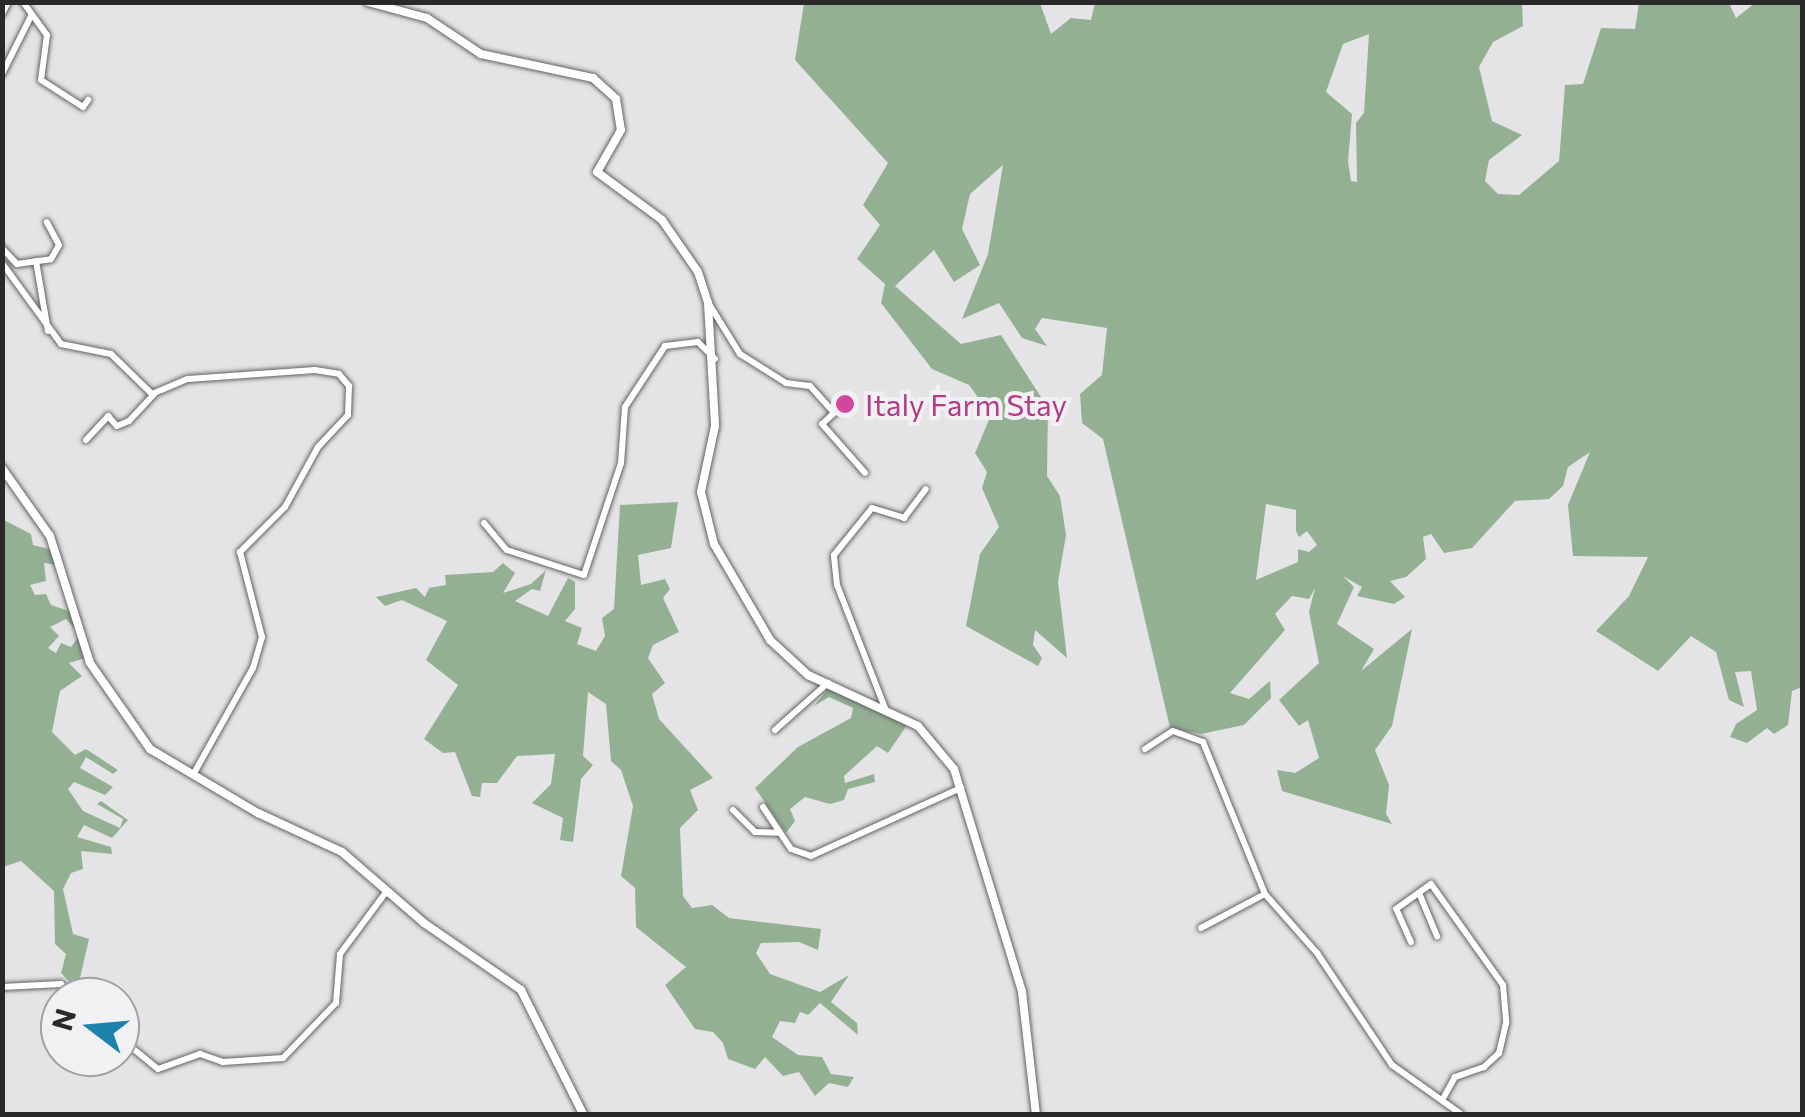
<!DOCTYPE html>
<style>
body{margin:0}
#map{position:relative;width:1805px;height:1117px;overflow:hidden;background:#e4e4e7;font-family:Commissioner,sans-serif}
div>[style]{position:absolute}
[style*='--x']{left:calc(var(--x)*1px);top:calc(var(--y)*1px);width:calc(var(--w)*1px);rotate:calc(var(--a)*1deg)}
.forest>*{inset:0;background:#93b093}
.roads{filter:drop-shadow(0 0 2px #636366) drop-shadow(0 0 2px #636366)}
.minor>*{height:6px;margin:-3px;padding:0 3px;transform-origin:3px;border-radius:3px;background:#fff}
.tertiary>*{height:8px;margin:-4px;padding:0 4px;transform-origin:4px;border-radius:4px;background:#fff}
.dots>*{width:28px;height:28px;translate:-50% -50%;box-sizing:border-box;border:5px solid #f1f1f4;border-radius:50%}
span{translate:-50% -50%;white-space:nowrap;text-align:center;line-height:1.15;-webkit-text-stroke:8px #f1f1f4;paint-order:stroke}
.hotel-label{font-size:30px;color:#b23c85}
.left{translate:0 -50%;text-align:left}
.frame{position:absolute;inset:0;border:5px solid #29292a;pointer-events:none}
.north{position:absolute;left:40px;top:977px;width:100px;height:100px;box-sizing:border-box;background:#f1f1f4;border:2px solid #a1a1a3;border-radius:50%;rotate:286deg;font-size:28px;font-weight:700;line-height:40px;text-align:center;color:#29292a}
.north::after{content:'';display:block;margin:auto;width:35px;height:45px;background:#1b83ac;clip-path:polygon(50% 0,100% 100%,50% 72%,0 100%)}
</style>
<div id="map">
<div class="forest">
<div style="clip-path:polygon(evenodd,804px 3px,1040px 3px,1051px 34px,1071px 18px,1091px 20px,1095px 3px,1522px 3px,1523px 26px,1493px 42px,1479px 67px,1492px 121px,1522px 135px,1489px 160px,1485px 181px,1498px 194px,1519px 195px,1559px 161px,1565px 85px,1583px 84px,1601px 28px,1635px 29px,1639px 3px,1729px 3px,1736px 18px,1755px 3px,1802px 3px,1802px 687px,1792px 691px,1788px 725px,1774px 734px,1767px 728px,1747px 743px,1730px 737px,1736px 724px,1757px 710px,1751px 671px,1735px 672px,1744px 707px,1729px 700px,1716px 652px,1691px 636px,1658px 671px,1596px 631px,1629px 596px,1648px 557px,1573px 556px,1568px 505px,1590px 452px,1568px 467px,1563px 486px,1549px 499px,1515px 501px,1472px 548px,1444px 553px,1431px 534px,1423px 537px,1426px 559px,1406px 577px,1390px 581px,1405px 597px,1394px 604px,1357px 596px,1362px 587px,1343px 576px,1354px 587px,1337px 624px,1374px 649px,1361px 671px,1412px 629px,1392px 726px,1375px 750px,1389px 785px,1386px 814px,1392px 824px,1282px 791px,1277px 770px,1295px 773px,1319px 758px,1308px 720px,1299px 726px,1279px 700px,1319px 663px,1309px 612px,1315px 588px,1309px 599px,1292px 596px,1275px 614px,1285px 630px,1230px 693px,1249px 699px,1270px 681px,1271px 698px,1244px 725px,1201px 734px,1170px 728px,1103px 439px,1082px 423px,1080px 394px,1102px 375px,1107px 328px,1042px 318px,1035px 329px,1047px 346px,1022px 338px,999px 303px,962px 319px,988px 254px,1003px 165px,970px 194px,962px 229px,980px 265px,954px 282px,934px 250px,895px 286px,961px 344px,1001px 335px,1048px 408px,1047px 476px,1060px 496px,1066px 535px,1058px 582px,1067px 658px,1035px 630px,1033px 645px,1042px 658px,1038px 666px,966px 626px,980px 554px,999px 527px,982px 488px,987px 472px,975px 453px,991px 415px,969px 385px,932px 369px,881px 303px,885px 284px,857px 259px,880px 225px,863px 205px,888px 163px,795px 60px,804px 3px,1369px 34px,1364px 113px,1356px 123px,1357px 182px,1351px 181px,1348px 162px,1352px 114px,1326px 92px,1343px 44px,1369px 34px,804px 3px,1266px 504px,1296px 510px,1296px 531px,1299px 537px,1307px 531px,1317px 545px,1309px 552px,1298px 549px,1298px 562px,1256px 580px,1266px 504px)"></div>
<div style="clip-path:polygon(678px 502px,671px 548px,638px 555px,641px 585px,665px 579px,670px 589px,663px 598px,679px 632px,653px 645px,648px 658px,665px 683px,652px 694px,659px 719px,713px 778px,690px 790px,698px 810px,680px 828px,683px 896px,692px 908px,712px 905px,729px 918px,821px 929px,818px 950px,799px 942px,761px 943px,756px 953px,770px 974px,820px 992px,849px 975px,831px 1002px,857px 1023px,858px 1035px,820px 1003px,808px 1015px,800px 1012px,795px 1023px,780px 1021px,772px 1037px,798px 1055px,822px 1057px,831px 1074px,854px 1077px,848px 1087px,829px 1083px,815px 1096px,799px 1072px,783px 1076px,765px 1057px,755px 1069px,728px 1059px,723px 1043px,713px 1032px,695px 1029px,665px 985px,686px 967px,636px 927px,635px 888px,621px 876px,633px 806px,621px 770px,611px 761px,606px 704px,588px 692px,583px 756px,593px 765px,581px 779px,573px 842px,560px 840px,563px 818px,532px 803px,551px 784px,555px 754px,517px 756px,497px 783px,482px 783px,480px 797px,472px 796px,455px 752px,443px 753px,424px 739px,458px 685px,426px 660px,447px 621px,402px 600px,385px 606px,376px 597px,416px 588px,425px 597px,429px 588px,446px 585px,445px 575px,493px 572px,503px 563px,515px 573px,503px 593px,531px 584px,546px 570px,540px 591px,532px 589px,515px 601px,548px 616px,568px 578px,575px 582px,575px 609px,565px 621px,582px 628px,577px 644px,596px 651px,605px 636px,602px 618px,614px 609px,620px 505px)"></div>
<div style="clip-path:polygon(2px 519px,31px 534px,33px 545px,53px 550px,56px 565px,44px 563px,46px 581px,30px 585px,35px 595px,46px 594px,51px 605px,69px 611px,76px 630px,66px 619px,50px 627px,59px 636px,48px 648px,56px 653px,61px 643px,71px 647px,79px 636px,85px 658px,69px 663px,82px 676px,60px 691px,52px 732px,75px 755px,86px 749px,118px 770px,113px 774px,86px 757px,80px 768px,113px 787px,105px 795px,74px 782px,68px 789px,83px 811px,120px 828px,123px 819px,97px 804px,101px 801px,128px 820px,112px 838px,84px 825px,77px 837px,111px 847px,112px 854px,81px 851px,83px 869px,71px 873px,63px 889px,73px 934px,89px 939px,80px 978px,84px 997px,61px 973px,66px 954px,55px 944px,54px 891px,21px 861px,3px 867px)"></div>
<div style="clip-path:polygon(829px 688px,907px 725px,888px 753px,877px 746px,844px 776px,845px 783px,874px 774px,875px 782px,848px 789px,844px 800px,830px 804px,805px 797px,790px 809px,795px 821px,786px 833px,755px 788px,798px 747px,851px 718px,853px 708px,829px 697px,814px 706px)"></div>
</div>
<div class="roads">
<div class="minor">
<div style="--x:23;--y:2;--w:41;--a:54"></div>
<div style="--x:47;--y:35;--w:45;--a:97.6"></div>
<div style="--x:41;--y:80;--w:50;--a:32.7"></div>
<div style="--x:83;--y:107;--w:9;--a:-54"></div>
<div style="--x:2;--y:14;--w:13;--a:-63"></div>
<div style="--x:2;--y:74;--w:65;--a:-63.4"></div>
<div style="--x:2;--y:248;--w:22;--a:47"></div>
<div style="--x:17;--y:264;--w:34;--a:-8"></div>
<div style="--x:51;--y:259;--w:16;--a:-60"></div>
<div style="--x:59;--y:245;--w:26;--a:-118"></div>
<div style="--x:36;--y:261;--w:71;--a:80.3"></div>
<div style="--x:2;--y:263;--w:100;--a:53.9"></div>
<div style="--x:61;--y:344;--w:51;--a:11.3"></div>
<div style="--x:111;--y:354;--w:57;--a:44.3"></div>
<div style="--x:152;--y:394;--w:39;--a:-23"></div>
<div style="--x:188;--y:379;--w:127;--a:-4.1"></div>
<div style="--x:315;--y:370;--w:24;--a:9"></div>
<div style="--x:339;--y:374;--w:16;--a:50"></div>
<div style="--x:349;--y:386;--w:29;--a:92"></div>
<div style="--x:348;--y:415;--w:44;--a:133.2"></div>
<div style="--x:318;--y:447;--w:68;--a:118.8"></div>
<div style="--x:285;--y:507;--w:64;--a:135"></div>
<div style="--x:240;--y:552;--w:88;--a:75.5"></div>
<div style="--x:262;--y:637;--w:32;--a:106"></div>
<div style="--x:253;--y:668;--w:123;--a:119.3"></div>
<div style="--x:709;--y:304;--w:59;--a:58.2"></div>
<div style="--x:740;--y:354;--w:54;--a:32.2"></div>
<div style="--x:786;--y:383;--w:24;--a:7"></div>
<div style="--x:810;--y:386;--w:36;--a:48"></div>
<div style="--x:834;--y:413;--w:16;--a:137"></div>
<div style="--x:822;--y:424;--w:65;--a:48.7"></div>
<div style="--x:834;--y:413;--w:14;--a:-39"></div>
<div style="--x:86;--y:440;--w:33;--a:-47"></div>
<div style="--x:108;--y:416;--w:13;--a:48"></div>
<div style="--x:117;--y:426;--w:13;--a:-23"></div>
<div style="--x:129;--y:421;--w:37;--a:-47"></div>
<div style="--x:484;--y:523;--w:35;--a:50"></div>
<div style="--x:507;--y:550;--w:81;--a:18"></div>
<div style="--x:584;--y:575;--w:118;--a:-71.7"></div>
<div style="--x:621;--y:463;--w:56;--a:-85.9"></div>
<div style="--x:625;--y:407;--w:73;--a:-56.7"></div>
<div style="--x:665;--y:346;--w:33;--a:-7"></div>
<div style="--x:698;--y:342;--w:24;--a:45"></div>
<div style="--x:885;--y:708;--w:132;--a:-111.3"></div>
<div style="--x:837;--y:585;--w:30;--a:-96"></div>
<div style="--x:834;--y:555;--w:60;--a:-51"></div>
<div style="--x:872;--y:508;--w:34;--a:17"></div>
<div style="--x:904;--y:518;--w:36;--a:-53"></div>
<div style="--x:775;--y:730;--w:71;--a:-41.6"></div>
<div style="--x:1145;--y:749;--w:33;--a:-33"></div>
<div style="--x:1173;--y:731;--w:32;--a:20"></div>
<div style="--x:1203;--y:742;--w:164;--a:67.8"></div>
<div style="--x:1265;--y:894;--w:79;--a:48.6"></div>
<div style="--x:1317;--y:953;--w:135;--a:56.2"></div>
<div style="--x:1392;--y:1065;--w:85;--a:35.4"></div>
<div style="--x:763;--y:807;--w:50;--a:56.3"></div>
<div style="--x:791;--y:849;--w:21;--a:19"></div>
<div style="--x:811;--y:856;--w:165;--a:-24.4"></div>
<div style="--x:733;--y:810;--w:31;--a:45"></div>
<div style="--x:755;--y:832;--w:24;--a:2"></div>
<div style="--x:1419;--y:893;--w:47;--a:67.3"></div>
<div style="--x:1201;--y:928;--w:72;--a:-28"></div>
<div style="--x:1411;--y:942;--w:36;--a:-114"></div>
<div style="--x:1396;--y:909;--w:43;--a:-35.5"></div>
<div style="--x:1431;--y:884;--w:124;--a:54.5"></div>
<div style="--x:1503;--y:985;--w:38;--a:85"></div>
<div style="--x:1506;--y:1023;--w:31;--a:103"></div>
<div style="--x:1499;--y:1053;--w:21;--a:137"></div>
<div style="--x:1484;--y:1067;--w:31;--a:161"></div>
<div style="--x:1455;--y:1077;--w:23;--a:119"></div>
<div style="--x:2;--y:987;--w:59;--a:-2.9"></div>
<div style="--x:61;--y:984;--w:18;--a:47"></div>
<div style="--x:120;--y:1038;--w:49;--a:39.2"></div>
<div style="--x:158;--y:1069;--w:45;--a:-19.7"></div>
<div style="--x:200;--y:1054;--w:24;--a:19"></div>
<div style="--x:223;--y:1062;--w:60;--a:-3.8"></div>
<div style="--x:283;--y:1058;--w:76;--a:-46.1"></div>
<div style="--x:336;--y:1003;--w:49;--a:-85.3"></div>
<div style="--x:340;--y:954;--w:77;--a:-53.4"></div>
</div>
<div class="tertiary">
<div style="--x:368;--y:2;--w:61;--a:15.2"></div>
<div style="--x:427;--y:18;--w:65;--a:33.7"></div>
<div style="--x:481;--y:54;--w:115;--a:12.1"></div>
<div style="--x:593;--y:78;--w:31;--a:42"></div>
<div style="--x:616;--y:99;--w:31;--a:81"></div>
<div style="--x:621;--y:130;--w:48;--a:119.7"></div>
<div style="--x:597;--y:172;--w:81;--a:36.4"></div>
<div style="--x:662;--y:220;--w:63;--a:55.3"></div>
<div style="--x:698;--y:272;--w:33;--a:72"></div>
<div style="--x:708;--y:303;--w:123;--a:86.7"></div>
<div style="--x:715;--y:426;--w:67;--a:102"></div>
<div style="--x:701;--y:492;--w:54;--a:76"></div>
<div style="--x:714;--y:544;--w:111;--a:59.7"></div>
<div style="--x:770;--y:640;--w:52;--a:42.6"></div>
<div style="--x:808;--y:675;--w:121;--a:24.9"></div>
<div style="--x:918;--y:726;--w:56;--a:50.1"></div>
<div style="--x:954;--y:769;--w:233;--a:73"></div>
<div style="--x:1022;--y:992;--w:123;--a:83.5"></div>
<div style="--x:2;--y:468;--w:83;--a:54.8"></div>
<div style="--x:50;--y:536;--w:133;--a:72.5"></div>
<div style="--x:90;--y:663;--w:105;--a:55.1"></div>
<div style="--x:150;--y:749;--w:126;--a:30.7"></div>
<div style="--x:258;--y:813;--w:93;--a:24.9"></div>
<div style="--x:342;--y:852;--w:108;--a:40.9"></div>
<div style="--x:424;--y:923;--w:118;--a:34.6"></div>
<div style="--x:521;--y:990;--w:139;--a:63.4"></div>
</div>
</div>
<div class="dots">
<div style="left:845px;top:404px;background:#d1479c"></div>
</div>
<div class="hotel-label">
<span class="left" style="left:865px;top:404px">Italy Farm Stay</span>
</div>
<div class="frame"></div>
<div class="north">N</div>
</div>
